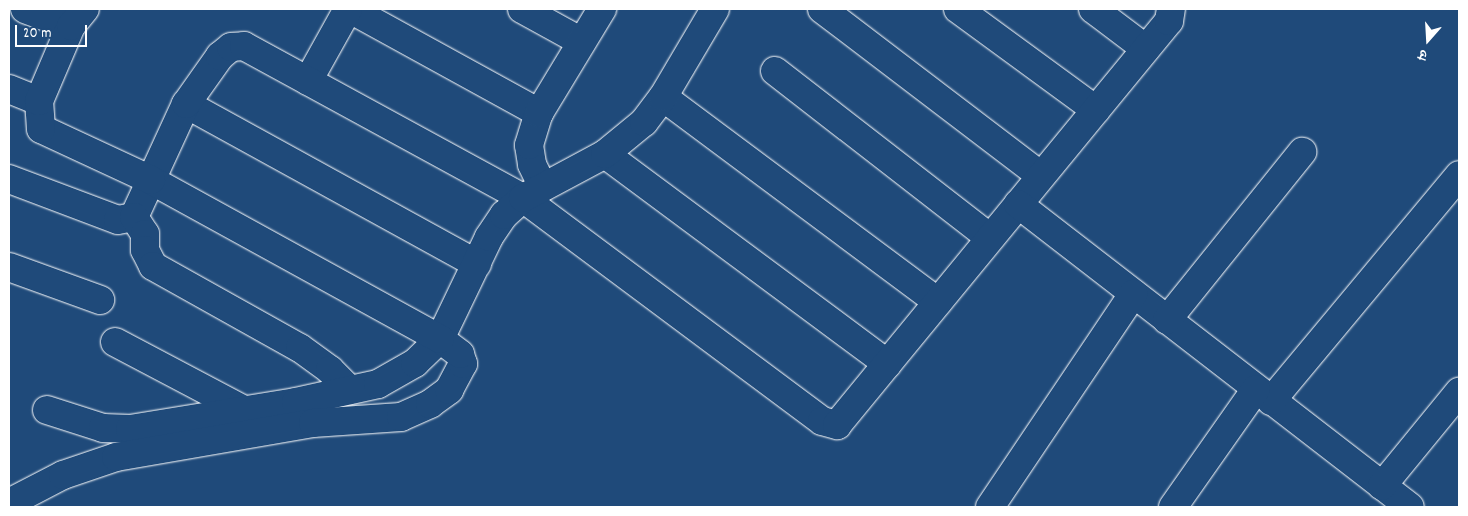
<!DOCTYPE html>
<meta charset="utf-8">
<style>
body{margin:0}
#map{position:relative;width:1468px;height:516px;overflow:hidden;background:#1f4a7a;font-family:Dekko,"Playpen Sans Deva",sans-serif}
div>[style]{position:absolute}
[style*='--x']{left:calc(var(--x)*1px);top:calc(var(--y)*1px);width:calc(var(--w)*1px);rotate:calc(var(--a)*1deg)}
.roads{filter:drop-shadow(0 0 1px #fff) drop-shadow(0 0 1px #fff)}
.minor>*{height:28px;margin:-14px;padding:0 14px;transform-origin:14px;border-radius:14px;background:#1f4a7a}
span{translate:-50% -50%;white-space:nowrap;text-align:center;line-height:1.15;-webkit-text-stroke:4px #1f4a7a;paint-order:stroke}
.frame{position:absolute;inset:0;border:10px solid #fff;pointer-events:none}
.north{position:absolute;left:1403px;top:15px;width:50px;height:50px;-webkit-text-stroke:4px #1f4a7a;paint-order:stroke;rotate:199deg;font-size:14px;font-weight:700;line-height:20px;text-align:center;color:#fff}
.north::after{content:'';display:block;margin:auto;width:18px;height:22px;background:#fff;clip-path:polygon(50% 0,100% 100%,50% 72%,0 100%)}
.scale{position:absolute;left:15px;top:25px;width:72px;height:22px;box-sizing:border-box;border:2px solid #fff;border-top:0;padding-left:6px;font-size:15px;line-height:18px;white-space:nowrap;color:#fff;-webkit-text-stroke:4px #1f4a7a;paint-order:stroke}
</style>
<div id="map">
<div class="roads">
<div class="minor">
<div style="--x:25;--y:9;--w:49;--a:20.3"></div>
<div style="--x:350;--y:9;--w:216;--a:28.8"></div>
<div style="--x:522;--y:9;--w:68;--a:28.8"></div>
<div style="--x:822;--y:9;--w:275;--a:37.3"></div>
<div style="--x:958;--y:9;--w:171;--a:36.2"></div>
<div style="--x:1093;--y:9;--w:66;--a:37"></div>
<div style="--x:775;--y:71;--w:272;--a:37.8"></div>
<div style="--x:308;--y:81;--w:82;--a:-60.9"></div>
<div style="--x:9;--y:89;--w:32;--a:22"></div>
<div style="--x:663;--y:97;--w:343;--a:36.7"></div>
<div style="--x:186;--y:104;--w:332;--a:28.8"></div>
<div style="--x:605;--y:154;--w:352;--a:36.6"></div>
<div style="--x:9;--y:179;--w:116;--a:20.6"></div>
<div style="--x:118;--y:220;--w:16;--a:-11"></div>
<div style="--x:134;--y:217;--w:124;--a:-65.3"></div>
<div style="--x:186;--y:104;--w:59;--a:-54.7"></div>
<div style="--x:220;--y:56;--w:14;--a:-39"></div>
<div style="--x:231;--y:47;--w:13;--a:-4"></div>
<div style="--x:244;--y:46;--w:318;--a:28.6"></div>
<div style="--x:523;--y:198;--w:373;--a:36.7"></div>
<div style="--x:822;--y:421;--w:16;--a:15"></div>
<div style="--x:837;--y:425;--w:523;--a:-50.59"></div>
<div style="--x:1169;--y:21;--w:12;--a:-81"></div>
<div style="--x:543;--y:187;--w:25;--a:-116"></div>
<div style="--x:532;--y:164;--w:19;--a:-99"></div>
<div style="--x:529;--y:145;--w:34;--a:-73"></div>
<div style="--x:539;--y:113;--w:122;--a:-58.8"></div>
<div style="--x:1018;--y:204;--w:495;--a:37.7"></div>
<div style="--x:134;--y:217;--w:20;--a:57"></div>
<div style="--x:145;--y:234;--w:16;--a:90"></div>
<div style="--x:145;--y:250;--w:18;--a:63"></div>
<div style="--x:153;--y:266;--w:168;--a:29.2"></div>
<div style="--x:300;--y:348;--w:37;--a:36"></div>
<div style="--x:330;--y:370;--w:28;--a:45"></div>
<div style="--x:9;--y:267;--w:97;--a:19.9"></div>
<div style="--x:1167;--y:320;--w:216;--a:-51.2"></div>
<div style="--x:115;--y:342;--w:146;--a:27.8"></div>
<div style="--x:1271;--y:401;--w:294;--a:-50.2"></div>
<div style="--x:47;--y:410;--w:59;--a:17.8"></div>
<div style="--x:103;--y:428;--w:27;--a:2"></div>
<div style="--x:130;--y:429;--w:168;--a:-9.2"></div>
<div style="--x:296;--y:402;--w:84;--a:-12.4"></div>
<div style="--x:378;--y:384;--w:43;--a:-29.6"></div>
<div style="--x:415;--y:363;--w:35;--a:-44"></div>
<div style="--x:440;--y:339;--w:113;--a:-64.3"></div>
<div style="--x:489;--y:237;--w:27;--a:-56"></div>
<div style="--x:504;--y:215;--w:25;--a:-42"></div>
<div style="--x:523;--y:198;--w:93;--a:-28.2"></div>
<div style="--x:605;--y:154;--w:50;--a:-39.4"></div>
<div style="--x:644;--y:122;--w:31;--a:-53"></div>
<div style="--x:663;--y:97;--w:102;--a:-59.4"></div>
<div style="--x:1382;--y:486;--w:122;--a:-50.7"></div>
<div style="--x:9;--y:503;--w:61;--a:-27.4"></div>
<div style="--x:63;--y:475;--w:56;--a:-18.8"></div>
<div style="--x:116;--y:457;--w:200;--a:-9.8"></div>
<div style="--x:313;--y:423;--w:88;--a:-3.9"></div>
<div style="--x:401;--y:417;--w:32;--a:-24"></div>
<div style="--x:430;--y:404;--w:24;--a:-36"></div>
<div style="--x:449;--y:390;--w:30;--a:-62"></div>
<div style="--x:463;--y:364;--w:10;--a:-107"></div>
<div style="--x:460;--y:354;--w:25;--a:-143"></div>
<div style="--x:440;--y:339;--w:330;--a:-151.2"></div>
<div style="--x:151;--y:180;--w:121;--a:-155.1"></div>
<div style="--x:41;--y:129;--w:28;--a:-94"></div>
<div style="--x:39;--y:101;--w:82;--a:-66.9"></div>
<div style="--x:71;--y:26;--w:22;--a:-51"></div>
<div style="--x:990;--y:507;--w:257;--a:-56.1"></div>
<div style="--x:1173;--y:507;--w:144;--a:-54.9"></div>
</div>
</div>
<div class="frame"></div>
<div class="north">उ</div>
<div class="scale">20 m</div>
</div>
